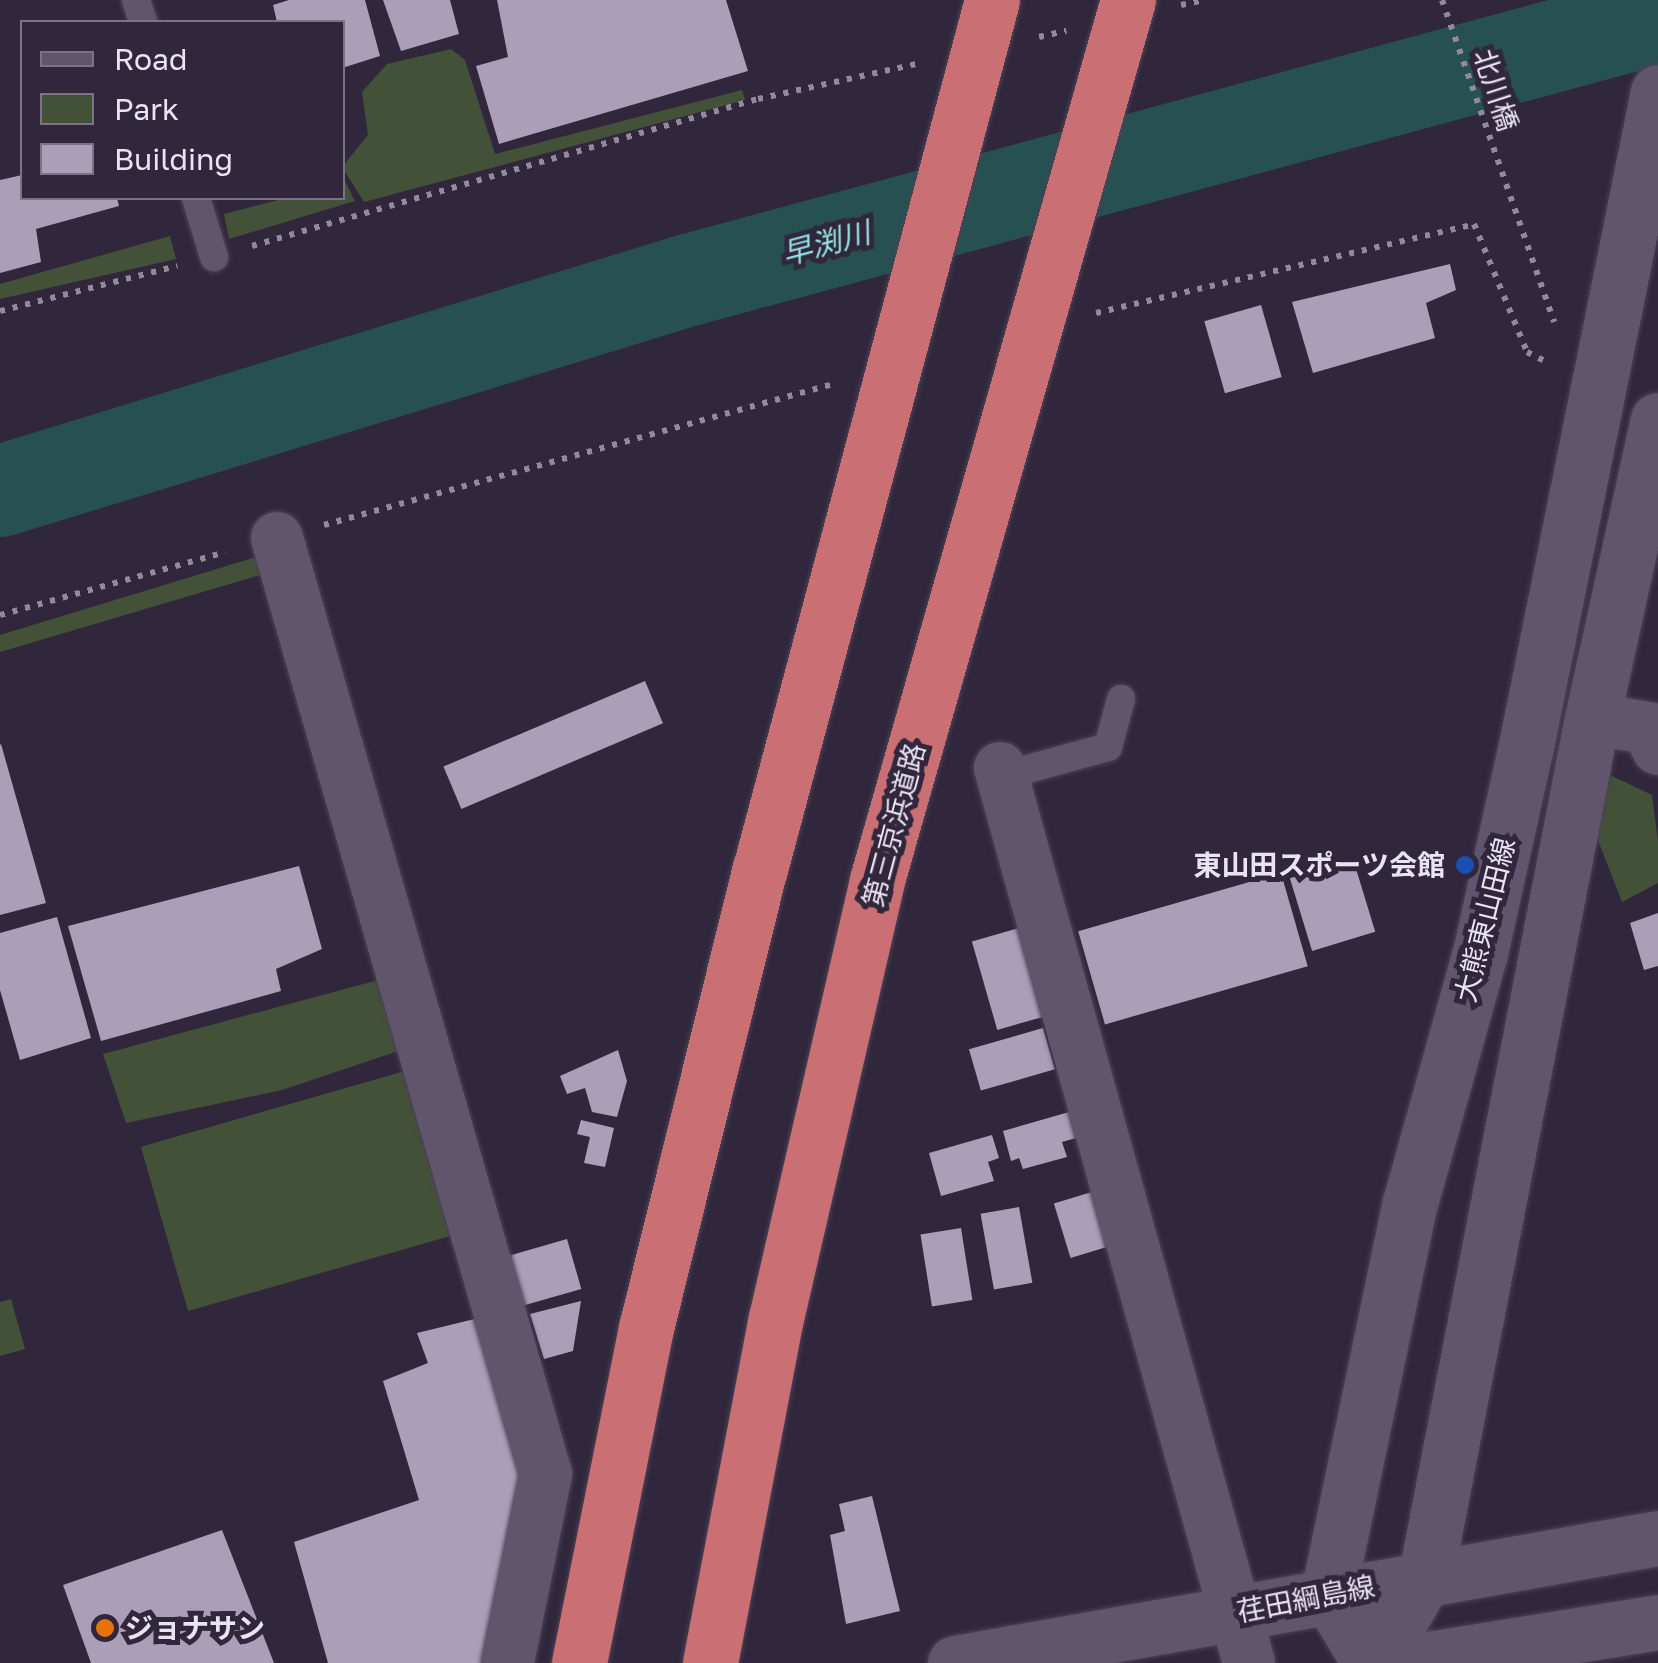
<!DOCTYPE html>
<meta charset="utf-8">
<style>
body{margin:0}
#map{position:relative;width:1658px;height:1663px;overflow:hidden;background:#31273c;font-family:"Golos Text","Noto Sans JP",sans-serif}
div>[style]{position:absolute}
[style*='--x']{left:calc(var(--x)*1px);top:calc(var(--y)*1px);width:calc(var(--w)*1px);rotate:calc(var(--a)*1deg)}
.green>*{inset:0;background:#445139;transform-origin:0 0}
.river>*{height:92px;margin:-46px;padding:0 46px;transform-origin:46px;border-radius:46px;background:#275151}
.building>*{inset:0;background:#ab9eb9;transform-origin:0 0}
.path>*{height:6px;margin-top:-3px;transform-origin:0;background:repeating-linear-gradient(90deg,#928a9c 0 5px,transparent 0 13px)}
.roads{filter:drop-shadow(0 0 2px #4b4255) drop-shadow(0 0 2px #4b4255)}
.service>*{height:28px;margin:-14px;padding:0 14px;transform-origin:14px;border-radius:14px;background:#60556d}
.minor>*{height:52px;margin:-26px;padding:0 26px;transform-origin:26px;border-radius:26px;background:#60556d}
.tertiary>*{height:55px;margin:-27.5px;padding:0 27.5px;transform-origin:27.5px;border-radius:27.5px;background:#60556d}
.secondary>*{height:55px;margin:-27.5px;padding:0 27.5px;transform-origin:27.5px;border-radius:27.5px;background:#60556d}
.bridges{filter:drop-shadow(0 0 2px #4b4255) drop-shadow(0 0 2px #4b4255)}
.motorway-bridge>*{height:55px;margin:-27.5px;padding:0 27.5px;transform-origin:27.5px;border-radius:27.5px;background:#ca6f74}
.dots>*{width:28px;height:28px;translate:-50% -50%;box-sizing:border-box;border:5px solid #31273c;border-radius:50%}
span{translate:-50% -50%;white-space:nowrap;text-align:center;line-height:1.15;-webkit-text-stroke:10px #31273c;paint-order:stroke}
.street-label{font-size:28px;color:#eae3f2}
.poi-label{font-size:28px;color:#eae3f2;font-weight:700}
.right{translate:-100% -50%;text-align:right}
.left{translate:0 -50%;text-align:left}
.water-label{font-size:30px;color:#92e0e1;font-style:italic}
.legend{position:absolute;left:20px;top:20px;width:325px;height:180px;box-sizing:border-box;background:#31273c;border:2px solid #7b7285;margin:0;padding:12px 18px;list-style:none;font-size:30px;color:#eae3f2}
.legend li{display:flex;align-items:center;gap:20px;height:50px}
.legend b{width:50px;border:2px solid #7b7285}
</style>
<div id="map">
<div class="green">
<div style="clip-path:polygon(451px 49px,465px 60px,495px 154px,742px 90px,745px 100px,364px 202px,342px 167px,368px 135px,362px 92px,387px 64px)"></div>
<div style="clip-path:polygon(343px 177px,355px 201px,229px 239px,224px 214px,286px 198px,342px 198px)"></div>
<div style="clip-path:polygon(170px 236px,176px 259px,0 299px,0 284px)"></div>
<div style="clip-path:polygon(269px 553px,277px 570px,0 652px,0 635px)"></div>
<div style="clip-path:polygon(1608px 774px,1652px 795px,1658px 841px,1658px 883px,1622px 902px,1594px 830px)"></div>
<div style="clip-path:polygon(382px 979px,404px 1049px,282px 1090px,126px 1123px,103px 1054px)"></div>
<div style="left:412px;top:1069px;width:171px;height:282px;rotate:74deg"></div>
<div style="clip-path:polygon(11px 1299px,25px 1349px,0 1356px,0 1302px)"></div>
</div>
<div class="river">
<div style="--x:0;--y:491;--w:721;--a:-17.03"></div>
<div style="--x:689;--y:280;--w:1004;--a:-15.13"></div>
</div>
<div class="building">
<div style="clip-path:polygon(289px 0,365px 0,380px 56px,342px 68px,342px 22px,277px 22px,273px 5px)"></div>
<div style="clip-path:polygon(383px 0,450px 0,459px 34px,401px 51px)"></div>
<div style="clip-path:polygon(497px 0,726px 0,748px 71px,499px 144px,476px 66px,508px 57px)"></div>
<div style="clip-path:polygon(22px 175px,22px 198px,117px 198px,119px 206px,36px 229px,41px 262px,0 273px,0 180px)"></div>
<div style="clip-path:polygon(1450px 264px,1456px 290px,1426px 303px,1435px 338px,1313px 373px,1292px 302px)"></div>
<div style="left:1261px;top:305px;width:75px;height:59px;rotate:74deg"></div>
<div style="left:645px;top:681px;width:46px;height:219px;rotate:67deg"></div>
<div style="clip-path:polygon(1px 744px,46px 903px,0 915px,0 745px)"></div>
<div style="left:1353px;top:859px;width:76px;height:66px;rotate:73deg"></div>
<div style="clip-path:polygon(299px 866px,322px 949px,276px 969px,281px 991px,101px 1041px,68px 926px)"></div>
<div style="left:1281px;top:873px;width:97px;height:211px;rotate:74deg"></div>
<div style="clip-path:polygon(1658px 913px,1658px 966px,1644px 970px,1630px 923px)"></div>
<div style="clip-path:polygon(57px 917px,91px 1038px,20px 1060px,0 990px,0 933px)"></div>
<div style="left:1019px;top:928px;width:92px;height:49px;rotate:74deg"></div>
<div style="left:1043px;top:1028px;width:43px;height:77px;rotate:74deg"></div>
<div style="clip-path:polygon(618px 1050px,627px 1081px,617px 1117px,592px 1112px,585px 1088px,567px 1094px,560px 1076px)"></div>
<div style="clip-path:polygon(1069px 1112px,1076px 1138px,1062px 1142px,1067px 1157px,1023px 1169px,1019px 1158px,1011px 1161px,1003px 1131px)"></div>
<div style="clip-path:polygon(581px 1120px,614px 1128px,605px 1167px,584px 1163px,590px 1137px,577px 1134px)"></div>
<div style="clip-path:polygon(992px 1135px,999px 1158px,988px 1162px,994px 1181px,941px 1196px,929px 1153px)"></div>
<div style="left:1095px;top:1191px;width:57px;height:43px;rotate:73deg"></div>
<div style="left:1019px;top:1207px;width:77px;height:39px;rotate:80deg"></div>
<div style="left:961px;top:1228px;width:73px;height:41px;rotate:81deg"></div>
<div style="left:567px;top:1239px;width:52px;height:62px;rotate:74deg"></div>
<div style="clip-path:polygon(581px 1301px,573px 1351px,544px 1359px,530px 1314px)"></div>
<div style="clip-path:polygon(487px 1316px,531px 1480px,486px 1663px,328px 1663px,294px 1542px,419px 1500px,383px 1381px,428px 1363px,417px 1333px)"></div>
<div style="clip-path:polygon(872px 1496px,900px 1611px,846px 1624px,830px 1535px,845px 1531px,839px 1504px)"></div>
<div style="clip-path:polygon(222px 1530px,274px 1663px,91px 1663px,63px 1585px)"></div>
</div>
<div class="path">
<div style="--x:1442;--y:0;--w:341;--a:70.8"></div>
<div style="--x:1181;--y:5;--w:24;--a:-12"></div>
<div style="--x:1039;--y:37;--w:28;--a:-13"></div>
<div style="--x:252;--y:246;--w:527;--a:-16.2"></div>
<div style="--x:758;--y:99;--w:166;--a:-12.5"></div>
<div style="--x:0;--y:311;--w:183;--a:-14.3"></div>
<div style="--x:1096;--y:313;--w:388;--a:-13.2"></div>
<div style="--x:1474;--y:224;--w:139;--a:67.5"></div>
<div style="--x:1527;--y:352;--w:25;--a:27"></div>
<div style="--x:324;--y:525;--w:528;--a:-15.48"></div>
<div style="--x:0;--y:615;--w:234;--a:-15.6"></div>
</div>
<div class="roads">
<div class="service">
<div style="--x:136;--y:0;--w:23;--a:72"></div>
<div style="--x:196;--y:198;--w:62;--a:73"></div>
<div style="--x:1002;--y:776;--w:110;--a:-15.3"></div>
<div style="--x:1108;--y:747;--w:50;--a:-74.8"></div>
</div>
<div class="minor">
<div style="--x:277;--y:538;--w:974;--a:73.97"></div>
<div style="--x:546;--y:1474;--w:193;--a:101.4"></div>
<div style="--x:1592;--y:719;--w:57;--a:9.1"></div>
<div style="--x:1648;--y:728;--w:23;--a:65"></div>
<div style="--x:1000;--y:768;--w:929;--a:74.45"></div>
</div>
<div class="tertiary">
<div style="--x:1370;--y:1663;--w:81;--a:-121.3"></div>
<div style="--x:1328;--y:1594;--w:400;--a:-78.2"></div>
<div style="--x:1410;--y:1203;--w:260;--a:-74.4"></div>
<div style="--x:1480;--y:953;--w:212;--a:-77.5"></div>
<div style="--x:1526;--y:746;--w:667;--a:-78.59"></div>
<div style="--x:1376;--y:1663;--w:101;--a:-60.4"></div>
<div style="--x:1426;--y:1575;--w:872;--a:-79.03"></div>
<div style="--x:1592;--y:719;--w:306;--a:-77.6"></div>
</div>
<div class="secondary">
<div style="--x:955;--y:1663;--w:714;--a:-10.08"></div>
<div style="--x:1403;--y:1663;--w:258;--a:-9.1"></div>
</div>
</div>
<div class="bridges">
<div class="motorway-bridge">
<div style="--x:579;--y:1663;--w:342;--a:-78.7"></div>
<div style="--x:646;--y:1328;--w:473;--a:-76.1"></div>
<div style="--x:760;--y:869;--w:899;--a:-75.05"></div>
<div style="--x:710;--y:1663;--w:351;--a:-79.2"></div>
<div style="--x:776;--y:1318;--w:449;--a:-77"></div>
<div style="--x:877;--y:880;--w:915;--a:-74.08"></div>
</div>
</div>
<div class="dots">
<div style="left:1465px;top:865px;background:#1a4fb4"></div>
<div style="left:105px;top:1628px;background:#e8710a"></div>
</div>
<div class="street-label">
<span style="left:1496px;top:90px;rotate:72deg">北川橋</span>
<span style="left:894px;top:825px;rotate:-75deg">第三京浜道路</span>
<span style="left:1485px;top:920px;rotate:-76deg">大熊東山田線</span>
<span style="left:1306px;top:1599px;rotate:-11deg">荏田綱島線</span>
</div>
<div class="poi-label">
<span class="right" style="left:1445px;top:865px">東山田スポーツ会館</span>
<span class="left" style="left:125px;top:1628px">ジョナサン</span>
</div>
<div class="water-label">
<span style="left:826px;top:243px;rotate:-15deg">早渕川</span>
</div>
<ul class="legend">
<li><b style="height:12px;background:#60556d"></b>Road</li>
<li><b style="height:28px;background:#445139"></b>Park</li>
<li><b style="height:28px;background:#ab9eb9"></b>Building</li>
</ul>
</div>
